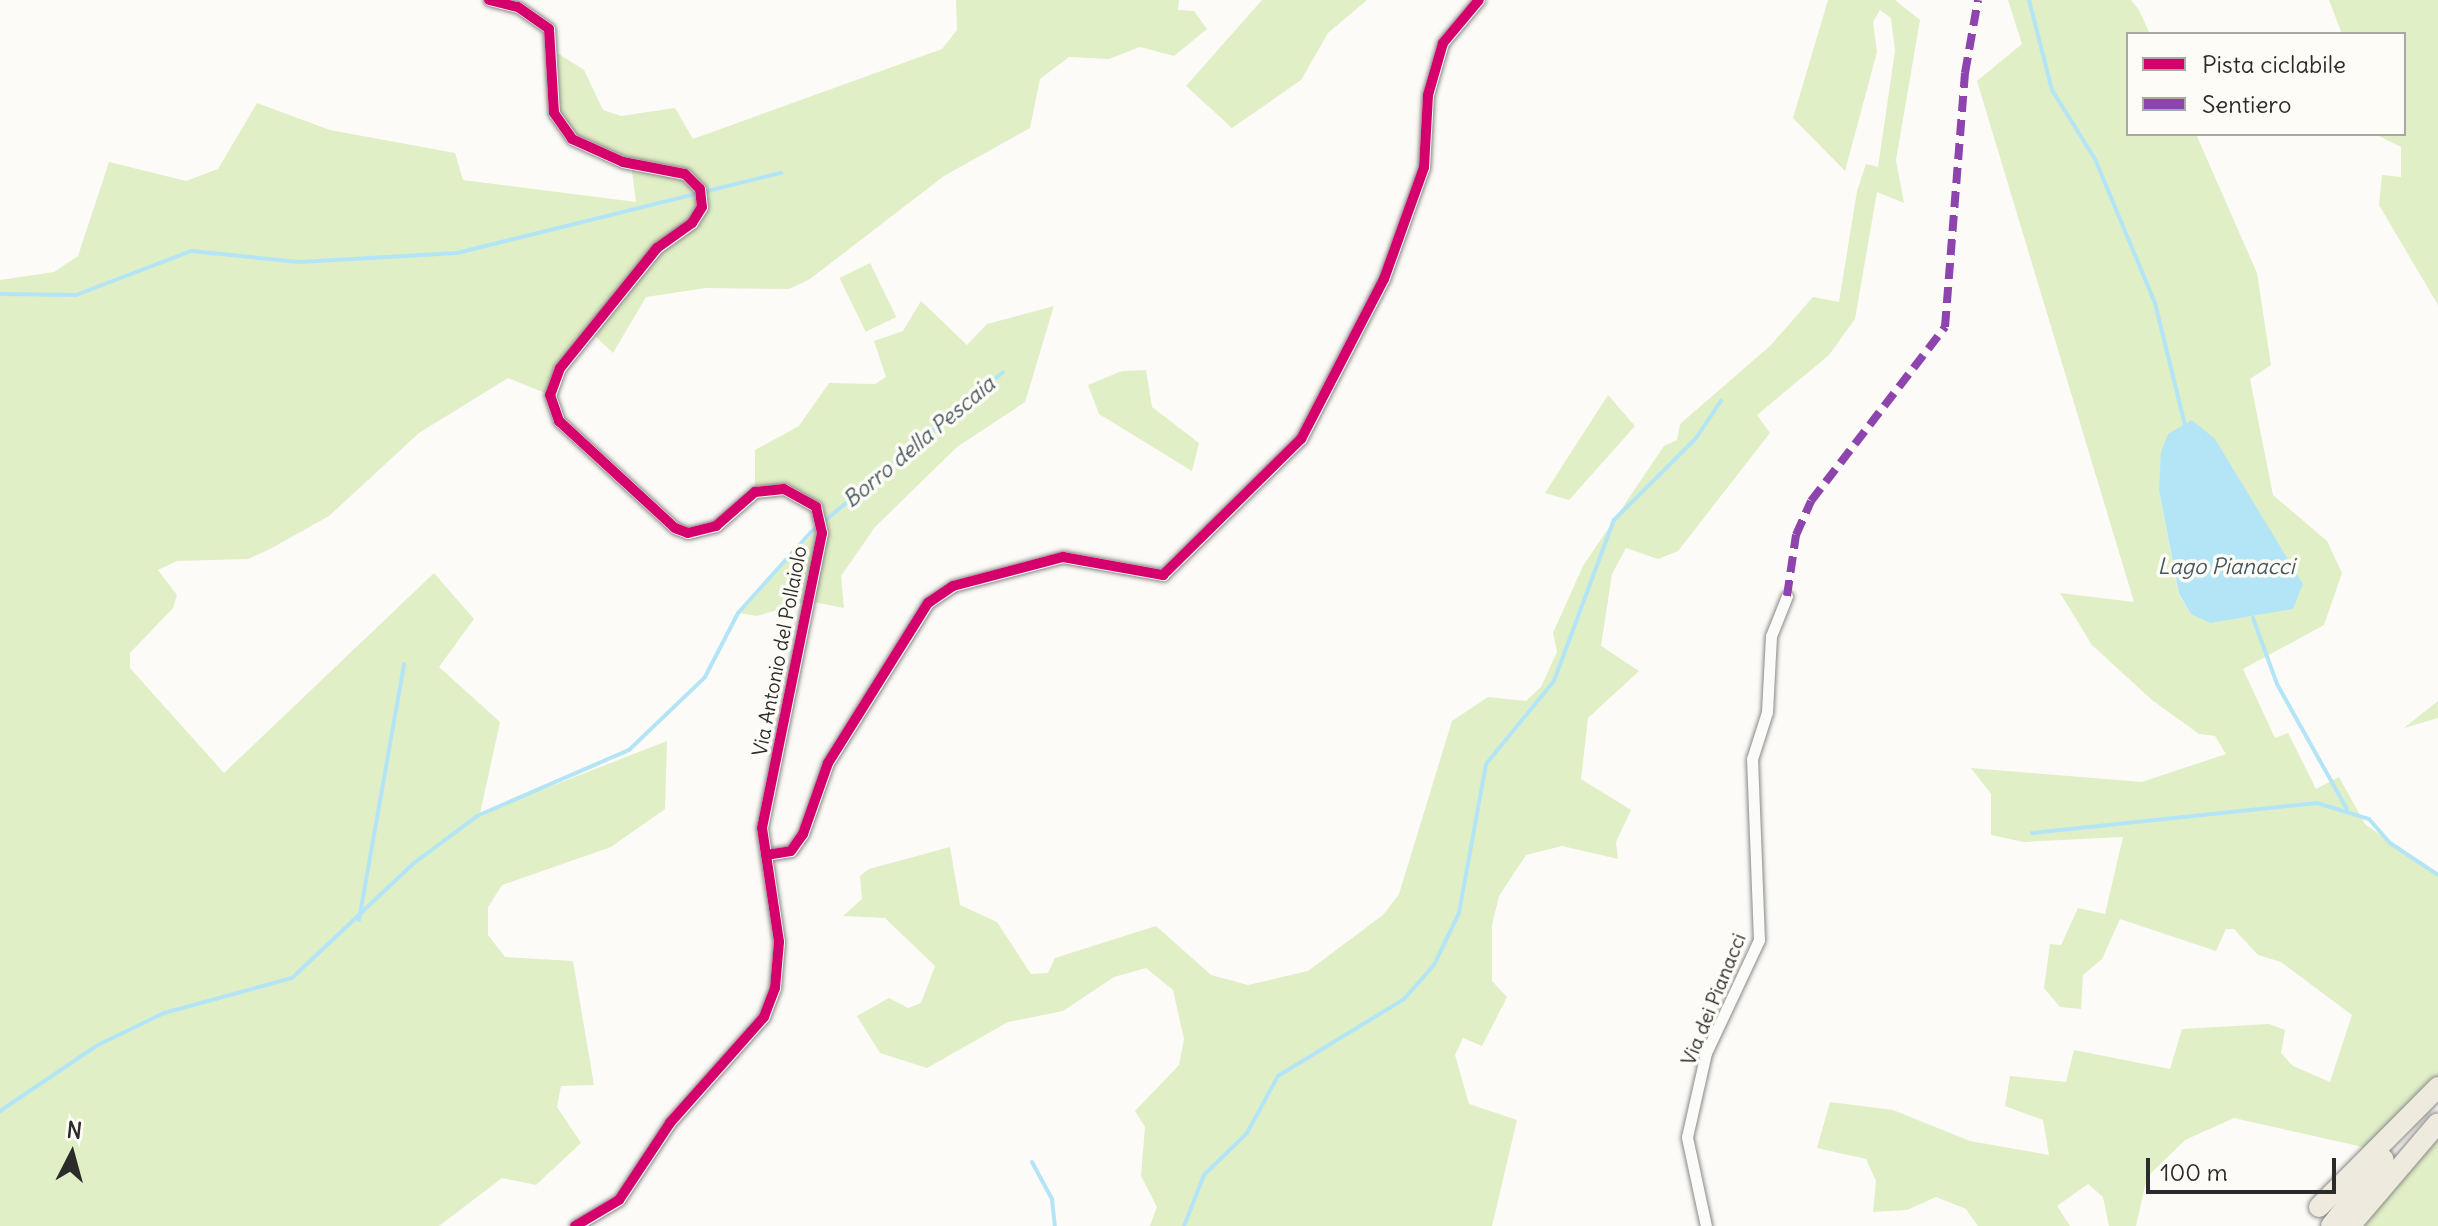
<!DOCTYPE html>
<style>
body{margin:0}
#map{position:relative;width:2438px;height:1226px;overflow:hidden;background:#fcfbf8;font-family:Delius,sans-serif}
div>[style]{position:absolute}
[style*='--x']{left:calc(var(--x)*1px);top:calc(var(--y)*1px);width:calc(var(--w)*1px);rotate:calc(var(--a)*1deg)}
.green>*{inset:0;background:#e0efc6;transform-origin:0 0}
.water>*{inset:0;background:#b4e5f7}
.stream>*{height:4px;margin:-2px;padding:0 2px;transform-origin:2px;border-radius:2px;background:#b4e5f7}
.roads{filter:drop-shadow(0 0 2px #898987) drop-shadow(0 0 2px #898987)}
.street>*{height:11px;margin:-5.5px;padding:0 5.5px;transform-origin:5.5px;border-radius:5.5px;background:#fbfbf9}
.highway>*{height:20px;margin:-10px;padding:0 10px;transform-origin:10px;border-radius:10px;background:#eeeade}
.quiet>*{height:8px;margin-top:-4px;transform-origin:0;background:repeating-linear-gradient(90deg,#8e44ad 0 16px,transparent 0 24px)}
.cycleway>*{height:10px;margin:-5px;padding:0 5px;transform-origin:5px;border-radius:5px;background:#d6006c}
span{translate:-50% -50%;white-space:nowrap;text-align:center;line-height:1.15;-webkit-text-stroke:7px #fdfcf7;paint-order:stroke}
.street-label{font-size:20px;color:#2b2b2b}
.water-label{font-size:22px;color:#46575e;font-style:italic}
.legend{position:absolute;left:2126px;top:32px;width:280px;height:104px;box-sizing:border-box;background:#fdfcf7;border:2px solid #a9a8a5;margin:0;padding:10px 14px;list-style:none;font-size:24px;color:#2b2b2b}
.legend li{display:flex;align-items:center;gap:16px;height:40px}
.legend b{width:40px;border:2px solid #a9a8a5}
.north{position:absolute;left:32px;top:1114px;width:80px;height:80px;-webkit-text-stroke:6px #fdfcf7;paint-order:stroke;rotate:6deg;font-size:22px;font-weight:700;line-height:32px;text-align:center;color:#2b2b2b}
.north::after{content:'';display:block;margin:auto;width:28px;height:36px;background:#2b2b2b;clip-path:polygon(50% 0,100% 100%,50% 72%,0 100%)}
.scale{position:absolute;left:2146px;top:1158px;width:190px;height:36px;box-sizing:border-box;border:4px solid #2b2b2b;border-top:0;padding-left:10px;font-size:24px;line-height:28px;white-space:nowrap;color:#2b2b2b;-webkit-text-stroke:6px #fdfcf7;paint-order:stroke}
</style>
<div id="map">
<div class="green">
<div style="clip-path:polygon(956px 0,1179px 0,1178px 10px,1194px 11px,1207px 29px,1174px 56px,1140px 47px,1109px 59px,1069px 57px,1040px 79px,1030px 128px,944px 176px,810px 279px,789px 289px,706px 288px,646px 297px,613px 353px,591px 332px,560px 368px,550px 395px,508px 378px,419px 433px,329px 516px,270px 549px,248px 559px,177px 561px,158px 570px,177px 595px,173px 608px,130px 653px,130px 668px,224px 773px,434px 573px,474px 619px,439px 667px,500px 722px,480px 814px,667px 741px,665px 809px,611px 847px,502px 885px,488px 907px,488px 935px,505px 957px,573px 961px,594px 1085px,561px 1086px,557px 1107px,581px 1143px,536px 1185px,502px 1178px,439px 1226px,0 1226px,0 280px,54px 272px,78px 256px,109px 162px,186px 181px,218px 169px,257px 103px,330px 130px,455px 153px,463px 180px,636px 202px,631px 163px,593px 151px,559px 125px,554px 51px,584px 70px,603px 110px,621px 116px,675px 108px,693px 139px,942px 49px,957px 30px)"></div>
<div style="clip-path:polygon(1262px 0,1367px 0,1328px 33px,1301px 80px,1232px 128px,1186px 86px)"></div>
<div style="clip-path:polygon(1828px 0,1895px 0,1920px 20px,1896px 160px,1904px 203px,1877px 192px,1855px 319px,1829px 355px,1757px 415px,1770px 433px,1678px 551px,1658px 559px,1626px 548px,1612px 574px,1601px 646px,1639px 671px,1588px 718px,1581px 779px,1631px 810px,1616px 842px,1618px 859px,1562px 846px,1526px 855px,1499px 896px,1492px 925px,1492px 981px,1507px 997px,1482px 1046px,1463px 1038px,1455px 1055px,1469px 1104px,1517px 1120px,1492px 1226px,1150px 1226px,1157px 1207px,1141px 1176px,1145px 1127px,1135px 1111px,1179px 1065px,1184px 1039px,1173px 990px,1146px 968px,1114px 977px,1063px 1011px,1008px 1022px,927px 1068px,880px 1053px,857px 1016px,889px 998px,908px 1008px,921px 1003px,935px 966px,885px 918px,843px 916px,862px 899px,860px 876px,869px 869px,950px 847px,960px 905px,997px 922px,1031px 974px,1048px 973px,1055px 958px,1156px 926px,1211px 975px,1248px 985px,1308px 971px,1383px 915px,1399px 894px,1452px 721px,1488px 697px,1526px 701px,1541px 687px,1557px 652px,1553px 633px,1583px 566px,1664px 446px,1677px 440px,1680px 424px,1770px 346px,1813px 297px,1839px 302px,1857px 191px,1866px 164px,1878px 167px,1895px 51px,1891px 18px,1880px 10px,1873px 22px,1877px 52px,1845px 171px,1793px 118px)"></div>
<div style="clip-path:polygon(evenodd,2008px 0,2131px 0,2139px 10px,2150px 34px,2128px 34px,2128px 134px,2196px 134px,2257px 273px,2271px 365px,2250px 379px,2273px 495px,2327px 541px,2342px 573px,2324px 625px,2243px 669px,2275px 738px,2288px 733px,2316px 789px,2339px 777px,2365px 824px,2438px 876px,2438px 1087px,2376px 1150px,2234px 1118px,2185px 1140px,2147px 1177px,2136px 1226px,2109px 1226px,2103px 1197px,2088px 1184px,2057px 1206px,2070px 1226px,1978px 1226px,1966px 1209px,1936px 1197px,1907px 1210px,1873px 1212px,1876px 1181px,1866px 1159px,1817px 1148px,1830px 1102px,1893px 1110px,1970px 1141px,2049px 1155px,2043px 1120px,2005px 1106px,2010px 1076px,2066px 1082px,2074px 1050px,2170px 1069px,2182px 1029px,2269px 1024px,2285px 1030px,2281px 1053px,2293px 1066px,2330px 1082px,2352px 1015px,2281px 962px,2258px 955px,2234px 929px,2226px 929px,2216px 951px,2120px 919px,2102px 959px,2083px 975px,2081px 1009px,2060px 1007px,2044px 988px,2050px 944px,2061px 945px,2078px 908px,2105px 914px,2123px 837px,2024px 842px,1991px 835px,1991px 794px,1971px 768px,2142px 782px,2226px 754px,2215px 736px,2199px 734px,2152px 700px,2092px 645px,2060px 593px,2134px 602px,1977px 81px,2022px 44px,2008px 0,2168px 434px,2271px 540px,2303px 584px,2191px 614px,2179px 595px,2159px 490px,2168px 434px)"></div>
<div style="clip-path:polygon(2329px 0,2438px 0,2438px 305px,2379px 205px,2382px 175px,2401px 177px,2401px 147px,2375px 134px,2404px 134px,2404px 34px,2342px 34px)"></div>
<div style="left:870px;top:263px;width:60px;height:34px;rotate:64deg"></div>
<div style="clip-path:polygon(921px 301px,967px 345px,987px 324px,1054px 306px,1025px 402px,957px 447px,875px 527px,841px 576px,844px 608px,808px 601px,757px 616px,738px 613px,820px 526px,806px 497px,755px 492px,755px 450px,799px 426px,829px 383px,875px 384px,886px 377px,874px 341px,903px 331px)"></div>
<div style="clip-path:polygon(1146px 370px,1152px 407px,1199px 443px,1192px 471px,1099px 414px,1088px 385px,1122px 371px)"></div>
<div style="clip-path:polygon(1608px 395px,1635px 426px,1569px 500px,1545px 493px)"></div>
<div style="clip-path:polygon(2438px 701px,2438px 718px,2404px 728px)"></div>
<div style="clip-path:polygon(2438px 1123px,2438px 1226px,2350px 1226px)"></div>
</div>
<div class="water">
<div style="clip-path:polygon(2192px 420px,2215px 439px,2303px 584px,2293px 609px,2210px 623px,2191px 614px,2179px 594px,2159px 490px,2161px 452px,2168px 434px)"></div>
</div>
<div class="stream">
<div style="--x:2029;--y:0;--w:93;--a:75.7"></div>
<div style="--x:2052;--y:90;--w:81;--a:58.1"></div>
<div style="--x:2095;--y:159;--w:156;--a:67.4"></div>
<div style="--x:2155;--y:303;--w:130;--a:76.2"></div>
<div style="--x:0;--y:294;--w:76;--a:0.8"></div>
<div style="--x:76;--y:295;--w:123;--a:-20.9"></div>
<div style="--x:191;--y:251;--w:110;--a:5.8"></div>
<div style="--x:300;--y:262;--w:157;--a:-3.3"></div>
<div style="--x:457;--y:253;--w:334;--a:-13.9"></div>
<div style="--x:2253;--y:618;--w:70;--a:70"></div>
<div style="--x:2277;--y:684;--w:143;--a:60.8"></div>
<div style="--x:2032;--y:833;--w:287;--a:-6"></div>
<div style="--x:2317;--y:803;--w:54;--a:17.1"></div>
<div style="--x:2369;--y:819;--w:32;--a:49"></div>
<div style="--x:2390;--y:843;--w:58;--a:33.7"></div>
<div style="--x:359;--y:920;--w:260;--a:-80"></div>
<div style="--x:0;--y:1111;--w:118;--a:-34"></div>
<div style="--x:98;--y:1045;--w:73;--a:-25.9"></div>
<div style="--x:164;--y:1013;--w:133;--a:-15.3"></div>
<div style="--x:292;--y:978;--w:168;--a:-43.3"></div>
<div style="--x:414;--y:863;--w:79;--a:-36.7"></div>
<div style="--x:477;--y:816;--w:166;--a:-23.5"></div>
<div style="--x:629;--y:750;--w:105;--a:-43.8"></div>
<div style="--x:705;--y:677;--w:72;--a:-62.7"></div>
<div style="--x:738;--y:613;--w:108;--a:-48"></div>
<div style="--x:810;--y:533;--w:251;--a:-39.8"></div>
<div style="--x:1032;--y:1162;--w:42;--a:61.6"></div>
<div style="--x:1052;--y:1199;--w:27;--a:84"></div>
<div style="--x:1184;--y:1226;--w:55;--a:-68.6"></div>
<div style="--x:1204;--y:1175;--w:60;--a:-44.3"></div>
<div style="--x:1247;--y:1133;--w:65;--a:-61.5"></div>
<div style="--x:1278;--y:1076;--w:148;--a:-31.4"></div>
<div style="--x:1404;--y:999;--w:45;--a:-48.6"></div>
<div style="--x:1434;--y:965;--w:58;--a:-64.3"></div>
<div style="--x:1459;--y:913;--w:151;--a:-79.7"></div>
<div style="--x:1486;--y:764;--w:107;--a:-50.7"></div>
<div style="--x:1554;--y:681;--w:172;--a:-69.6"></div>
<div style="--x:1614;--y:520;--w:116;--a:-45"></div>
<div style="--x:1696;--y:438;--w:45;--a:-56"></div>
</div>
<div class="roads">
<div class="street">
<div style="--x:489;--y:0;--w:30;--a:14"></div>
<div style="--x:518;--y:7;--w:38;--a:35"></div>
<div style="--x:549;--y:29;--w:84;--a:86.6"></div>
<div style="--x:554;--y:113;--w:32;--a:55"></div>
<div style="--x:572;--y:139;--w:56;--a:24.3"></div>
<div style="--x:623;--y:162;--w:63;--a:11"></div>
<div style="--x:685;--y:174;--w:21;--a:45"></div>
<div style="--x:700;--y:189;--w:18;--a:84"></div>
<div style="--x:702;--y:207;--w:19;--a:122"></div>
<div style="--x:692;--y:223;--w:43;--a:144.5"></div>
<div style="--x:657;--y:248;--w:154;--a:128.9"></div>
<div style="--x:560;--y:368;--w:29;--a:110"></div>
<div style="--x:550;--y:395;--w:28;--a:71"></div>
<div style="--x:559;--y:421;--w:158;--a:42.7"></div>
<div style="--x:675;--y:528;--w:14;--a:21"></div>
<div style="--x:688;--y:533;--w:29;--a:-14"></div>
<div style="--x:716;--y:526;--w:52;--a:-41.1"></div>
<div style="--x:755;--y:492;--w:29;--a:-6"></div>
<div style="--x:784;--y:489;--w:37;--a:29"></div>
<div style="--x:816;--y:507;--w:27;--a:77"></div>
<div style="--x:822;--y:533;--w:301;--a:101.5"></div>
<div style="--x:762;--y:828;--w:115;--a:81.5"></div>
<div style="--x:779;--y:942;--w:46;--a:95"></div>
<div style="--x:775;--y:988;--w:31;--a:111"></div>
<div style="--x:764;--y:1017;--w:142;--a:131.6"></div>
<div style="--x:670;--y:1123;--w:92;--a:123.5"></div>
<div style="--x:619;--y:1200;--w:51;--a:149.4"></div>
<div style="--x:766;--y:855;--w:25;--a:-9"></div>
<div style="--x:791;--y:851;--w:21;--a:-55"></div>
<div style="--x:803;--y:834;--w:75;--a:-70.6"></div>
<div style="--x:828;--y:763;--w:189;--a:-58"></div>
<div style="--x:928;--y:603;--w:30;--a:-34"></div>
<div style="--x:953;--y:586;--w:114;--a:-14.8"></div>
<div style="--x:1063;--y:557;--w:102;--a:10.2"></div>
<div style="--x:1163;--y:575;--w:194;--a:-44.6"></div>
<div style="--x:1301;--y:439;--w:180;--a:-62.6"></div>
<div style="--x:1384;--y:279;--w:119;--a:-70.3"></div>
<div style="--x:1424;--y:167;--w:72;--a:-86.8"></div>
<div style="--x:1428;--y:95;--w:54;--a:-73.9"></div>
<div style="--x:1443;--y:43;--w:56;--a:-50.1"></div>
<div style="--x:1706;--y:1226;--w:91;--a:-102.1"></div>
<div style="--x:1687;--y:1137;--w:86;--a:-77.3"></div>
<div style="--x:1706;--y:1053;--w:125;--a:-64.9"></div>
<div style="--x:1759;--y:940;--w:181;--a:-92.2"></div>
<div style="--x:1752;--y:759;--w:49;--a:-72.3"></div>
<div style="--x:1767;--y:712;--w:76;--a:-87"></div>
<div style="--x:1771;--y:636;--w:43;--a:-68.2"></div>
</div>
<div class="highway">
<div style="--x:2319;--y:1207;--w:169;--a:-45.2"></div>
<div style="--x:2331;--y:1226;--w:85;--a:-51.7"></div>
<div style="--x:2350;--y:1226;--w:135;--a:-49.5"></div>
</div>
</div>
<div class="quiet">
<div style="--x:1787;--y:596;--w:62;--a:-81.6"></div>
<div style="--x:1796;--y:535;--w:37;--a:-66"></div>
<div style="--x:1811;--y:501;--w:220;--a:-52.4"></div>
<div style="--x:1945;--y:327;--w:255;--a:-85.5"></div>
<div style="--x:1965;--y:73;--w:74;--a:-79.9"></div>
</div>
<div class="cycleway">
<div style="--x:489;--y:0;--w:30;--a:14"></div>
<div style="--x:518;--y:7;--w:38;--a:35"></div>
<div style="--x:549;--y:29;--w:84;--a:86.6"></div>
<div style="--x:554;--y:113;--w:32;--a:55"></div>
<div style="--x:572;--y:139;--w:56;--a:24.3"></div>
<div style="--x:623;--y:162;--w:63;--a:11"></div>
<div style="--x:685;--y:174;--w:21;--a:45"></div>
<div style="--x:700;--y:189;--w:18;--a:84"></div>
<div style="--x:702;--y:207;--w:19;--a:122"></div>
<div style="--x:692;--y:223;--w:43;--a:144.5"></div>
<div style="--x:657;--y:248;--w:154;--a:128.9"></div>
<div style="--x:560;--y:368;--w:29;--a:110"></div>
<div style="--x:550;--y:395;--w:28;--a:71"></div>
<div style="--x:559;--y:421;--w:158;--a:42.7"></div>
<div style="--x:675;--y:528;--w:14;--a:21"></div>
<div style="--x:688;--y:533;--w:29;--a:-14"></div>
<div style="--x:716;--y:526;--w:52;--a:-41.1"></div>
<div style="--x:755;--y:492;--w:29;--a:-6"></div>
<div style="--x:784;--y:489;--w:37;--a:29"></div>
<div style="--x:816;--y:507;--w:27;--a:77"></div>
<div style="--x:822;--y:533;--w:301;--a:101.5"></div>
<div style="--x:762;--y:828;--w:115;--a:81.5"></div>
<div style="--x:779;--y:942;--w:46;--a:95"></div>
<div style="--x:775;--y:988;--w:31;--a:111"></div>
<div style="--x:764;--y:1017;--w:142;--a:131.6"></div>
<div style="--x:670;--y:1123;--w:92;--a:123.5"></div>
<div style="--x:619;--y:1200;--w:51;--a:149.4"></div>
<div style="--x:766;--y:855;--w:25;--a:-9"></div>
<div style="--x:791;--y:851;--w:21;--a:-55"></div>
<div style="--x:803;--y:834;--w:75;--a:-70.6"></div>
<div style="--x:828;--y:763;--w:189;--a:-58"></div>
<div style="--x:928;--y:603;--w:30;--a:-34"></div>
<div style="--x:953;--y:586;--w:114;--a:-14.8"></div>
<div style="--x:1063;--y:557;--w:102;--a:10.2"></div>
<div style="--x:1163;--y:575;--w:194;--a:-44.6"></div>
<div style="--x:1301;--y:439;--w:180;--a:-62.6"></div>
<div style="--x:1384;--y:279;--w:119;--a:-70.3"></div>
<div style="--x:1424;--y:167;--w:72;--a:-86.8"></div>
<div style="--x:1428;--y:95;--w:54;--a:-73.9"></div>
<div style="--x:1443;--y:43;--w:56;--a:-50.1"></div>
</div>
<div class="street-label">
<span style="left:779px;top:651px;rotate:-79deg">Via Antonio del Pollaiolo</span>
<span style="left:1713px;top:999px;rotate:-68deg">Via dei Pianacci</span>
</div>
<div class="water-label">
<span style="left:919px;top:442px;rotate:-40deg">Borro della Pescaia</span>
<span style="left:2226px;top:567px">Lago Pianacci</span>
</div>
<ul class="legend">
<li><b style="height:10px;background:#d6006c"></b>Pista ciclabile</li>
<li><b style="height:10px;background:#8e44ad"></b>Sentiero</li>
</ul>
<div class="north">N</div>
<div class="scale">100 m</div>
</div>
